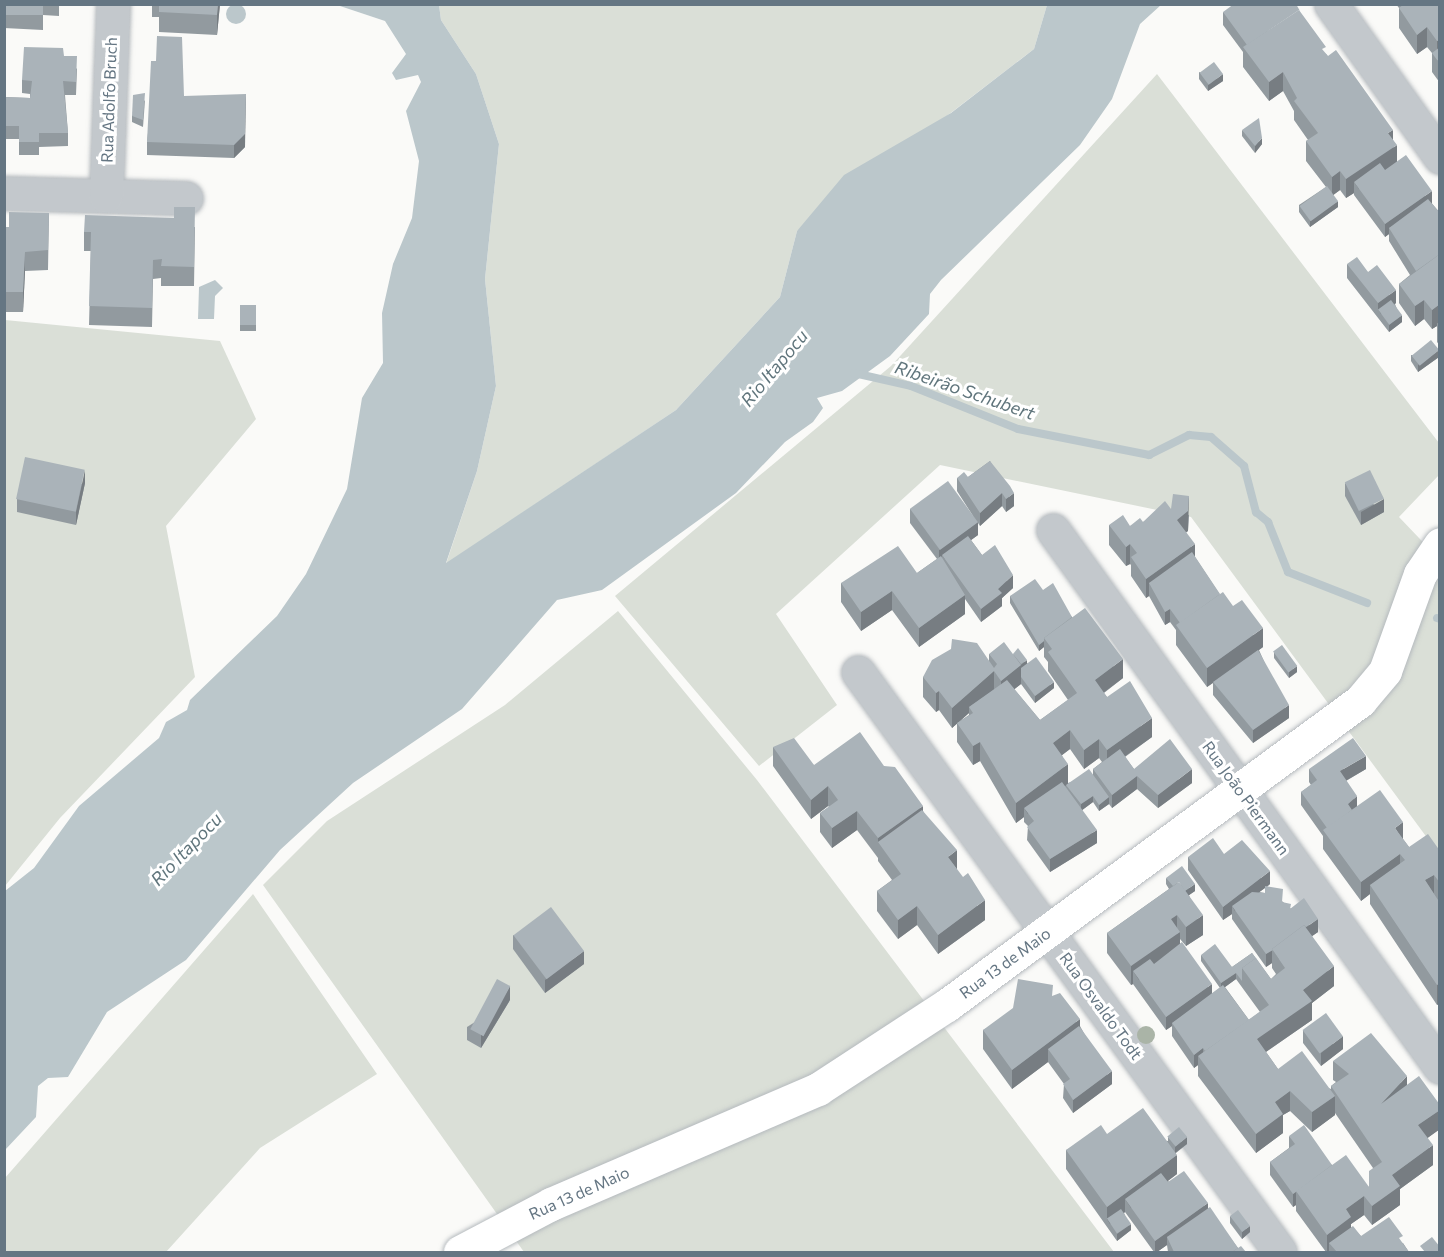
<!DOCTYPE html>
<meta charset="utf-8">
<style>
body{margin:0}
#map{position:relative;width:1444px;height:1257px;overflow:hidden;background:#fafaf8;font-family:Commissioner,sans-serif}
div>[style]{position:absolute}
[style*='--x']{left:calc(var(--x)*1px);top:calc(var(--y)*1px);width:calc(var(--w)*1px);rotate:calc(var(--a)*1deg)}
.green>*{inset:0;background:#dadfd7}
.water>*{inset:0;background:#bbc7cb}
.round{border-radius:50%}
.stream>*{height:8px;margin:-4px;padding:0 4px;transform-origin:4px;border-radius:4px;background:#bbc7cb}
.roads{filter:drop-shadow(0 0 2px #b5babe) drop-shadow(0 0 2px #b5babe)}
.minor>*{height:33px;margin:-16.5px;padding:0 16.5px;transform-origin:16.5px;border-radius:16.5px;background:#c3c8cc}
.major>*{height:33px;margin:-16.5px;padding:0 16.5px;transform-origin:16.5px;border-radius:16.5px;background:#fff}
.trees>*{width:18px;height:18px;margin:-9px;border-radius:50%;background:#aab4a7}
.wall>*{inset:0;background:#929a9f;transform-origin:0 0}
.shaded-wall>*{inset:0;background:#777d82}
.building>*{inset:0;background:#aab3b9;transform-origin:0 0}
span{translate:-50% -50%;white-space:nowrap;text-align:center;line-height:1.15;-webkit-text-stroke:6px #fff;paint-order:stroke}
.street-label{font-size:16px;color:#657683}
.water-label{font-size:18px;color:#60757c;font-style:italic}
.frame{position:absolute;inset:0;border:6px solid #657683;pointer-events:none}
</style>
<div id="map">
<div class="green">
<div style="clip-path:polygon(439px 5px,1047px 5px,1034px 49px,797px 231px,780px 297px,676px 410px,446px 564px,477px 471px,496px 386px,485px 279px,499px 144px,476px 74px,441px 20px)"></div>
<div style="clip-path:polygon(1157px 74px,1439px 443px,1439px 475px,1399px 517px,1439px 559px,1439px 854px,1191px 517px,940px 465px,776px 614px,837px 705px,759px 766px,615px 596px,891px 366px)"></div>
<div style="clip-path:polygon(5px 320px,220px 341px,256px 419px,166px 526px,195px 677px,60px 818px,5px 886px)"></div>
<div style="clip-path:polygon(618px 611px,757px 780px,1114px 1252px,524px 1252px,263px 885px,327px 821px,505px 705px)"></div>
<div style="clip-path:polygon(253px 894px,377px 1074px,260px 1148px,166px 1252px,5px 1252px,5px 1178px)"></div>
</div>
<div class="water">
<div class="round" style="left:226px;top:4px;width:20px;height:20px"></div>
<div style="clip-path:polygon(337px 5px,439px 5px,441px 20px,476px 74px,499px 144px,485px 279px,496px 386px,477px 471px,446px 563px,676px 410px,780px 297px,797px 231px,844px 175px,951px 113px,1034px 49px,1047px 5px,1161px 5px,1140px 24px,1112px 99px,1080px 145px,941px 280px,930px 294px,929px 314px,890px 356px,842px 391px,817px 398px,823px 408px,813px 422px,785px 442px,736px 493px,602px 590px,557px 600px,462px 709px,353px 783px,280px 850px,186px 960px,107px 1012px,68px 1077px,48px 1078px,38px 1086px,36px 1117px,5px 1150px,5px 891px,34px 868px,79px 806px,159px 738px,166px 722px,187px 710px,190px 700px,277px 616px,306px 574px,347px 489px,362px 398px,383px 363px,382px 313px,393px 264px,412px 218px,419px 161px,406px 111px,421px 82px,418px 75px,396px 80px,392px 73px,406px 54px,385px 21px)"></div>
<div style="clip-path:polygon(215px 280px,223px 288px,215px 296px,214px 319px,198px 319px,199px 287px)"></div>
</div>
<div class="stream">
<div style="--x:854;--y:373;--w:58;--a:12.8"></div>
<div style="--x:911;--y:386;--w:115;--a:21.9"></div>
<div style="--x:1018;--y:429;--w:134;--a:11.2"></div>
<div style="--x:1149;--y:455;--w:45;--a:-26.6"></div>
<div style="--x:1189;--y:435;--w:22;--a:5"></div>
<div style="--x:1211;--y:437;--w:44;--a:41.3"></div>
<div style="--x:1244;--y:466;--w:48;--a:75.4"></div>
<div style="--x:1256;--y:512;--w:16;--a:40"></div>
<div style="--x:1268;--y:522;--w:54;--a:68.2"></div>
<div style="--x:1288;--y:572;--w:85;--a:21.4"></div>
<div style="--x:1437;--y:618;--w:3;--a:18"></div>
</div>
<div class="roads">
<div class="minor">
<div style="--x:1331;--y:4;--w:188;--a:54.5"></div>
<div style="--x:4;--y:193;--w:182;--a:1.6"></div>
<div style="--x:106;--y:196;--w:192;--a:-87.9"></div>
<div style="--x:1053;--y:530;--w:662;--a:54.22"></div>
<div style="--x:858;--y:672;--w:717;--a:53.96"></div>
</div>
<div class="major">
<div style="--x:460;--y:1252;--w:103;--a:-27.8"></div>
<div style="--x:551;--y:1204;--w:291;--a:-23.3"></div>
<div style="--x:818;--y:1089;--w:154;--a:-33.1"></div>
<div style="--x:947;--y:1005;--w:513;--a:-36.36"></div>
<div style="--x:1360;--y:701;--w:39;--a:-50"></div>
<div style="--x:1385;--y:671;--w:103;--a:-70.2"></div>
<div style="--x:1420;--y:574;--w:36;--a:-56"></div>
</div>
</div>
<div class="trees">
<div style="left:1146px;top:1035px"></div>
</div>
<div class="wall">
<div style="clip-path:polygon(4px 4px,59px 4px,59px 16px,43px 15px,43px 30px,4px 28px)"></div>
<div style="clip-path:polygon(152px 4px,220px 4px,217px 35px,159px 32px,159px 17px,152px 17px)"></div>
<div style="clip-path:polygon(1396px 4px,1440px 4px,1440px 83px,1432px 72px,1432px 53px,1427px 47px,1417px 54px,1399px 28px,1399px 8px)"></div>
<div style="clip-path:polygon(1223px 12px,1326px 54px,1393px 140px,1397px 162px,1440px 213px,1440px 346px,1437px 342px,1437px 326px,1432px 329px,1424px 319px,1415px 326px,1399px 303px,1399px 284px,1410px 275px,1389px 241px,1389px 234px,1385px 237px,1354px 195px,1354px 193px,1346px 198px,1340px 190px,1333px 195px,1338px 207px,1310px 227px,1299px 212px,1299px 205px,1326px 187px,1306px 161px,1306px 141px,1308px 140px,1294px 120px,1294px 111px,1283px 91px,1269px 101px,1243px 67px,1243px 52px,1223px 25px)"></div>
<div style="clip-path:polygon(64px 56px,77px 69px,76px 95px,65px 95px,68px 133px,68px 146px,39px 147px,39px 155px,19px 155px,19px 139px,4px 139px,4px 97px,30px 98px,30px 94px,22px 93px,22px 80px)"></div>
<div style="clip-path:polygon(156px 61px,184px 96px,245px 147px,234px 158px,147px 155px,147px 142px)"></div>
<div style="clip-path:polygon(1199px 72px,1223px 81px,1208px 91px,1199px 79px)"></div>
<div style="clip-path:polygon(145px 100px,143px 127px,132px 122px,132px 116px)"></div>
<div style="clip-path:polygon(1242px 130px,1262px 144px,1255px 153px,1242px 136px)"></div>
<div style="clip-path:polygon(49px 213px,48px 270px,25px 271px,23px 312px,4px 312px,4px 227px,9px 227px)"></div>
<div style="clip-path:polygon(195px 227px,194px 286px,161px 286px,161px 278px,153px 279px,152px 327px,89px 325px,91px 251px,84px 251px,84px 232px)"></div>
<div style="clip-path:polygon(1347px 264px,1368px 272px,1396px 303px,1395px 304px,1402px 322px,1389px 332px,1347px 278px)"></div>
<div style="left:240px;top:305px;width:16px;height:26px"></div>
<div style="clip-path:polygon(1411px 355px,1439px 357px,1418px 372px,1411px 361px)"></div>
<div style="clip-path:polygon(990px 461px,1014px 506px,1006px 512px,1002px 506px,980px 526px,978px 523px,978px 535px,971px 540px,982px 555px,1013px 588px,1002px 598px,1002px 606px,981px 622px,965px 599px,965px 614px,919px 647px,892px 610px,861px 631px,841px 602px,841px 583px,917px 573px,937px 559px,910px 523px,910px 509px,973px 516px,957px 491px,957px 478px,968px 477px)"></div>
<div style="clip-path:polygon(85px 483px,76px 525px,17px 512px,17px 499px)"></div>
<div style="clip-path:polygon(1345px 483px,1384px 512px,1361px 525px,1345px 496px)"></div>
<div style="clip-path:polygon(1171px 509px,1189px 515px,1188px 531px,1186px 532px,1195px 557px,1220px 595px,1263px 647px,1259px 650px,1289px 718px,1253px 743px,1213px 695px,1213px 683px,1207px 687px,1176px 645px,1176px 630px,1170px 622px,1165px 625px,1149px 596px,1146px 598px,1131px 576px,1131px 565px,1130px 564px,1126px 566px,1109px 545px,1109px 525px,1130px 526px,1143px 522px)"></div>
<div style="clip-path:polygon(evenodd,1043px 590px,1072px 617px,1123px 678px,1104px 693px,1107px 697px,1152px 737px,1125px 757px,1134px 769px,1192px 783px,1158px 808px,1137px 789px,1112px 808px,1109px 804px,1099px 811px,1093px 802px,1082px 810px,1097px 843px,1050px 872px,1027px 840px,1028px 826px,1024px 822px,1024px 817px,1016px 823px,980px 761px,973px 765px,957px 742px,957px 723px,969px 715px,969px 713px,952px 728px,939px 710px,936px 712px,923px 697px,923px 677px,989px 661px,989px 654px,1013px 654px,1027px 663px,1054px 688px,1035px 703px,1021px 684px,1014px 689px,1040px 720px,1068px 700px,1048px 671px,1048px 662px,1044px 657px,1044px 647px,1039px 651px,1010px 603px,1010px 596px,1043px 590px,1070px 749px,1084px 769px,1099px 758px,1102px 762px,1093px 769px,1093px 775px,1068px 783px,1062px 755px,1070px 749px)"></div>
<div style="clip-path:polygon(1274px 652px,1297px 672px,1289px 678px,1274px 658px)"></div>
<div style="clip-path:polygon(773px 747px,814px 765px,884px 766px,923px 811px,985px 920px,938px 954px,917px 925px,898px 939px,877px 911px,877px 891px,892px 880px,878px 861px,878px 858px,857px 830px,832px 848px,820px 832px,820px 813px,829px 807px,828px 806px,811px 819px,773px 766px)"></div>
<div style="clip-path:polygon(1309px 769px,1366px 769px,1346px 781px,1357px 806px,1403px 839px,1409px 847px,1440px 851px,1440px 1003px,1437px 1005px,1370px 904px,1370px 894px,1361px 901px,1323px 849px,1323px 836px,1301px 805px,1301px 792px,1311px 785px,1309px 782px)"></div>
<div style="clip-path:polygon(evenodd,1224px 854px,1270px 884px,1267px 887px,1283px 902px,1318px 932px,1312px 936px,1334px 986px,1312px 1003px,1312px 1020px,1266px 1052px,1278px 1069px,1331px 1089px,1331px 1086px,1336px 1082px,1333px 1080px,1333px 1061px,1407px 1085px,1440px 1105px,1440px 1129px,1427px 1138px,1433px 1165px,1400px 1189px,1400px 1205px,1372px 1225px,1364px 1215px,1351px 1224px,1351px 1227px,1361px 1236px,1403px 1243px,1409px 1252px,1326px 1252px,1296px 1211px,1296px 1205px,1293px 1207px,1270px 1175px,1270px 1162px,1289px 1148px,1289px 1136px,1332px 1165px,1369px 1187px,1373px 1168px,1335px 1113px,1335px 1115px,1312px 1132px,1290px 1111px,1283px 1115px,1283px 1133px,1256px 1153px,1198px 1076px,1198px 1065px,1194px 1068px,1172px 1036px,1172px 1026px,1166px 1030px,1133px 984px,1131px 985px,1107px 953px,1107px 933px,1169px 889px,1166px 884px,1166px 878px,1195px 891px,1189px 895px,1203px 935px,1186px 946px,1180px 939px,1180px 943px,1212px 994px,1220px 988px,1201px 961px,1201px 955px,1232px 967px,1252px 953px,1271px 979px,1276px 974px,1272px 968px,1272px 963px,1266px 967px,1232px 919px,1232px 914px,1223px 920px,1188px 870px,1188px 857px,1224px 854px,1265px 888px,1265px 893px,1259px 892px,1265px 888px,1224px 854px,1236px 979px,1260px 1012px,1249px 1020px,1225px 987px,1236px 979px)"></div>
<div style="clip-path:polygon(513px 935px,584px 964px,545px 993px,513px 949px)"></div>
<div style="clip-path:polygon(1053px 996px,1080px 1026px,1112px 1084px,1073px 1113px,1063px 1098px,1064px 1084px,1048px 1062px,1012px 1089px,983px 1049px,983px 1030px)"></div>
<div style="clip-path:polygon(510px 1000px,481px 1048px,467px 1040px,467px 1027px)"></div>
<div style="clip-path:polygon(1303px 1030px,1343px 1049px,1321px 1066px,1303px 1043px)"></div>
<div style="clip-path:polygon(1107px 1134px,1168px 1141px,1168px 1137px,1187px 1144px,1176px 1153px,1177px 1174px,1168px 1181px,1208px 1208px,1238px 1248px,1246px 1252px,1168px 1252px,1167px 1245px,1157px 1252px,1154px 1252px,1125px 1212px,1124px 1213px,1131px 1230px,1117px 1241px,1066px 1169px,1066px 1150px)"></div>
<div style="clip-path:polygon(1230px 1216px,1250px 1232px,1242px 1239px,1230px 1223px)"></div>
</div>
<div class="shaded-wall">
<div style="clip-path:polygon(218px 4px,220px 4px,217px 35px,217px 15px)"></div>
<div style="clip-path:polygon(1427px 27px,1427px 47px,1417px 54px,1417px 35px)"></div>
<div style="clip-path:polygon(1440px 40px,1440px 59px,1437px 61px,1437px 41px)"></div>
<div style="clip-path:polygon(1283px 72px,1283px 91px,1269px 101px,1269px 82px)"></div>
<div style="clip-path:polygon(1223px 74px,1223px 81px,1208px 91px,1208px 85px)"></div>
<div style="clip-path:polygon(246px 94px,245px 147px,234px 158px,234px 145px)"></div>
<div style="clip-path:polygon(1393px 130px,1393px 148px,1397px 145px,1397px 164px,1359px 189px,1354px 182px,1354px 193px,1346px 198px,1346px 179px,1388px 133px)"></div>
<div style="clip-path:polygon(1262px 138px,1262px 144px,1255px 153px,1255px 146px)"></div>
<div style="clip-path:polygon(1340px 171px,1340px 190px,1332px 196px,1332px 177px)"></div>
<div style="clip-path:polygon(1432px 191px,1432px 204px,1389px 228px,1389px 234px,1385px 237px,1385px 224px)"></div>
<div style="clip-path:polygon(1338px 201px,1338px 207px,1310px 227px,1310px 221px)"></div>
<div style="clip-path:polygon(25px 252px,25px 271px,23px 312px,23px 292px)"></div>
<div style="clip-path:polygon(1396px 290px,1396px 303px,1381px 314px,1378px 309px,1378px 303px)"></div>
<div style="clip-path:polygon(1424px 300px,1424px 319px,1415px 326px,1415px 306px)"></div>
<div style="clip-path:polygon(1440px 304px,1440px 324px,1437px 323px,1437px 326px,1432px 329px,1432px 310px)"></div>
<div style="clip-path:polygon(1402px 315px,1402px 322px,1389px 332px,1389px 325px)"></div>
<div style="clip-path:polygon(1439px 350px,1439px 357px,1418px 372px,1418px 365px)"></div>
<div style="clip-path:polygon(85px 470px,85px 483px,76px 525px,76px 512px)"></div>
<div style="clip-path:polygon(1002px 493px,1002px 506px,980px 526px,980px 513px)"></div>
<div style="clip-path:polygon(1014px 493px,1014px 506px,1006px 512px,1006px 499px)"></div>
<div style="clip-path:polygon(1189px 496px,1188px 531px,1177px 539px,1177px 520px)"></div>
<div style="clip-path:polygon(1384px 499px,1384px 512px,1361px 525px,1361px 512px)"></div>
<div style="clip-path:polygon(978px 522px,978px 535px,945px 559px,942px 555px,942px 561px,939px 563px,939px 550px)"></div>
<div style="clip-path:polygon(1130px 544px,1130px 564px,1126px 566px,1126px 547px)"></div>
<div style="clip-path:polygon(1195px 544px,1195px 564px,1149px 583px,1149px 596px,1146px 598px,1146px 579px)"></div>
<div style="clip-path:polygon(1013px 575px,1013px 588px,1002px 598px,1002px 606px,981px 622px,981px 609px,998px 589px)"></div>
<div style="clip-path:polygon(892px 591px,892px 610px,861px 631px,861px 612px)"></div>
<div style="clip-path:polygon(965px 595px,965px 614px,919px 647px,919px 628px)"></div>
<div style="clip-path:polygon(1170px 609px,1170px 622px,1165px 625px,1165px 612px)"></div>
<div style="clip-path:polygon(1263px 628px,1263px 647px,1207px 687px,1207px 668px)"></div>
<div style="clip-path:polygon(1044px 641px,1044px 647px,1039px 651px,1039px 645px)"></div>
<div style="clip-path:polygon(1123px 659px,1123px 678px,1095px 699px,1095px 680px)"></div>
<div style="clip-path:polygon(1027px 660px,1027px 667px,1021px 671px,1021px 684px,1001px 700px,1001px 681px)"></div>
<div style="clip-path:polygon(1297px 666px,1297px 672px,1289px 678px,1289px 672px)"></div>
<div style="clip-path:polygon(994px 671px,994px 690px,969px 707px,969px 713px,952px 728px,952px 708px)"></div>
<div style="clip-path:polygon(1054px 682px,1054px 688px,1035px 703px,1035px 696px)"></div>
<div style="clip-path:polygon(939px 691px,939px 710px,936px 712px,936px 693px)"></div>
<div style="clip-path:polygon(1289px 705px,1289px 718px,1253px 743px,1253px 730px)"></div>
<div style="clip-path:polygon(1152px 718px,1152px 737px,1107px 769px,1107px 750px)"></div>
<div style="clip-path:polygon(1070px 730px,1070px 749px,1053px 762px,1053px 743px)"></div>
<div style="clip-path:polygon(1099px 739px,1099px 758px,1084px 769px,1084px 750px)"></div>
<div style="clip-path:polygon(980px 742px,980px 761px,973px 765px,973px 746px)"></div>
<div style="clip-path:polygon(1366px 756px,1366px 769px,1340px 784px,1340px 771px)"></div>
<div style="clip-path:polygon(1068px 764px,1068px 784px,1028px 814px,1024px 808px,1024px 817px,1016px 823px,1016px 803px)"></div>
<div style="clip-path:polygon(1192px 769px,1192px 783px,1158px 808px,1158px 795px)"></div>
<div style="clip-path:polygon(1137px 776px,1137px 789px,1112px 808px,1112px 795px)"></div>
<div style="clip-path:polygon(828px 786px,828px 806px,811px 819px,811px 800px)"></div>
<div style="clip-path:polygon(1093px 796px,1093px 802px,1081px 811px,1081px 804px)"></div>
<div style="clip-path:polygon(1357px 796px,1357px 809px,1348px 817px,1348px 804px)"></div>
<div style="clip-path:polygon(1109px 797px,1109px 804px,1099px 811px,1099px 805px)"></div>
<div style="clip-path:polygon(923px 806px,923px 825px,878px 842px,878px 858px,878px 838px)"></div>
<div style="clip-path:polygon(857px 811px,857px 830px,832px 848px,832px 828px)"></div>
<div style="clip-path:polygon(1403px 822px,1403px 841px,1395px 828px)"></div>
<div style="clip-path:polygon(1097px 830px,1097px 843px,1050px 872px,1050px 859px)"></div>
<div style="clip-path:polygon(957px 850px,957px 870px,948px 857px)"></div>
<div style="clip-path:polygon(1400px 854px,1400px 873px,1370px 885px,1370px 894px,1361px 901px,1361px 882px)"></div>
<div style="clip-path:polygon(1270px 871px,1270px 884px,1235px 911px,1232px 906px,1232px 914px,1223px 920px,1223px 907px)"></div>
<div style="clip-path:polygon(1434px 875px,1434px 894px,1425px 880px)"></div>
<div style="clip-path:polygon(1195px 884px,1195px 891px,1179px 902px,1179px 895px)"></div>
<div style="clip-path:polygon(985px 900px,985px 920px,938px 954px,938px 935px)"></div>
<div style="clip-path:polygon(917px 906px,917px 925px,898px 939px,898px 920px)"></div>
<div style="clip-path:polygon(1177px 915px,1177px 934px,1180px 932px,1180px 951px,1139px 980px,1133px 971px,1133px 984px,1131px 985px,1131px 966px,1171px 919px)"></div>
<div style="clip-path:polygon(1203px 915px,1203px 935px,1186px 946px,1186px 927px)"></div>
<div style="clip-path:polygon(1318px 919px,1318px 932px,1279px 959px,1273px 950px)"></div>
<div style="clip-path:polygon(1272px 950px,1272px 963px,1266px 967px,1266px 954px)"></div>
<div style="clip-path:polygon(584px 951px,584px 964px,545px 993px,545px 980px)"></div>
<div style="clip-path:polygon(1334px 966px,1334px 986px,1312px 1003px,1312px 1020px,1257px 1058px,1257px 1039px,1303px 990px)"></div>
<div style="clip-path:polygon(1236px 973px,1236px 979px,1221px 990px,1221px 983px)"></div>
<div style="clip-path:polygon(1440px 983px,1440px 1003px,1437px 1005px,1437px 985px)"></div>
<div style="clip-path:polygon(1212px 984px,1212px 997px,1172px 1023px,1172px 1026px,1166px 1030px,1166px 1017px)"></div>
<div style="clip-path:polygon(510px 986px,510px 1000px,481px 1048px,481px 1035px)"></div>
<div style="clip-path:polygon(1080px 1019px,1080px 1039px,1048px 1049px,1048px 1062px,1012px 1089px,1012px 1070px)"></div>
<div style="clip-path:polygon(1343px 1036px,1343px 1049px,1321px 1066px,1321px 1053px)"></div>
<div style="clip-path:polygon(1203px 1048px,1203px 1062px,1198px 1056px,1198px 1065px,1194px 1068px,1194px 1055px)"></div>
<div style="clip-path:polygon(1112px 1071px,1112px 1084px,1073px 1113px,1073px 1100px)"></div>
<div style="clip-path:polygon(1407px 1076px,1407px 1095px,1381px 1104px)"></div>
<div style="clip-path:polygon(1290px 1091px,1290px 1111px,1283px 1115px,1283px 1133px,1256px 1153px,1256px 1134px,1275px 1102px)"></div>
<div style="clip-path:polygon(1335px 1096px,1335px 1115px,1312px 1132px,1312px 1112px)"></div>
<div style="clip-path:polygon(1440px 1110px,1440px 1129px,1418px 1145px,1418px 1125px)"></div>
<div style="clip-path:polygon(1187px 1137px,1187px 1144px,1175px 1153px,1175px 1147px)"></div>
<div style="clip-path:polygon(1433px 1145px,1433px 1165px,1400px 1189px,1400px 1205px,1372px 1225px,1372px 1206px,1392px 1175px)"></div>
<div style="clip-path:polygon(1177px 1155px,1177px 1174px,1131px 1208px,1125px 1199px,1125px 1212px,1110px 1224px,1107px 1219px,1107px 1207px)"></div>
<div style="clip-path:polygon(1296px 1192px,1296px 1205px,1293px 1207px,1293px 1194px)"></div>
<div style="clip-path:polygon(1364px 1196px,1364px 1215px,1351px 1224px,1351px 1237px,1329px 1243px,1329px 1252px,1327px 1252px,1327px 1235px,1346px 1209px)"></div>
<div style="clip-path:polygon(1208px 1203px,1208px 1216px,1167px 1237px,1167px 1245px,1157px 1252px,1155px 1252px,1155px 1241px)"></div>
<div style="clip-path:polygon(1131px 1224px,1131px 1230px,1117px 1241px,1117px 1234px)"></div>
<div style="clip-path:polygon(1250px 1226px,1250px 1232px,1242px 1239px,1242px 1232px)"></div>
</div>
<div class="building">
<div style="left:4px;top:4px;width:39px;height:11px"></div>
<div style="clip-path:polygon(159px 4px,218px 4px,217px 15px,159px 12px)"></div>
<div style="clip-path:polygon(1234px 4px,1296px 4px,1300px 11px,1299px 10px,1247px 45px,1223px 12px)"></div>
<div style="clip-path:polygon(1404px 4px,1440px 4px,1440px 40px,1437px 41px,1427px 27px,1417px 35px,1399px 8px)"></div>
<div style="clip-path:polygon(1299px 10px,1326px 47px,1322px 49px,1328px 56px,1336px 50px,1393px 130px,1388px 133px,1397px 145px,1346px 179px,1340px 171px,1332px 177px,1306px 141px,1318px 133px,1294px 101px,1297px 98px,1283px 72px,1269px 82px,1243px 47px)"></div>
<div style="clip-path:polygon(157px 36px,182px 37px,184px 96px,246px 94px,245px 134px,234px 145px,147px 142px,151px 61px,156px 61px)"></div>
<div style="clip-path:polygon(24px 47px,63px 48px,64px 56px,77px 56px,76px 82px,63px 81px,68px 133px,39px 133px,39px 142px,19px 142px,19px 126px,4px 126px,4px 97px,30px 98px,32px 81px,22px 80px)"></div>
<div style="clip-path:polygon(1440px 47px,1440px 64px,1432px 53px)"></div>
<div style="left:1214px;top:62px;width:15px;height:18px;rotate:53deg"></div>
<div style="clip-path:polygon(145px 93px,143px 120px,132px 116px,133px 95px)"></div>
<div style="clip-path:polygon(1259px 118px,1262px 138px,1255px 146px,1242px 130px)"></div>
<div style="clip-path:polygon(1406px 155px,1432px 191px,1385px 224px,1354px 182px,1380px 163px,1385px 170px)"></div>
<div style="left:1327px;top:186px;width:19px;height:34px;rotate:54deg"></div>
<div style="clip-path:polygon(1428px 199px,1440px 213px,1440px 254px,1416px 271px,1389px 228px)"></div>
<div style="clip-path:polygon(174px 207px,195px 207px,194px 267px,161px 266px,162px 259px,153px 260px,152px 308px,89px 306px,91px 232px,84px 232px,85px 215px,174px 218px)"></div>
<div style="clip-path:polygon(9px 212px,49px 213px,48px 250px,25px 252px,23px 292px,4px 292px,4px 227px,9px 227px)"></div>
<div style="clip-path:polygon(1440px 254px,1440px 304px,1432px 310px,1424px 300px,1415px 306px,1399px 284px)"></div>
<div style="clip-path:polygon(1357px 257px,1368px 272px,1377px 265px,1396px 290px,1378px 303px,1347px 264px)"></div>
<div style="left:1391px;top:300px;width:19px;height:16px;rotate:54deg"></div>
<div style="left:240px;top:305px;width:16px;height:20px"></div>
<div style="left:1431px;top:340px;width:13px;height:25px;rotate:51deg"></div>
<div style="left:25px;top:457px;width:61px;height:43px;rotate:12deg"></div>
<div style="clip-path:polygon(990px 461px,1010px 486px,1014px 493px,1006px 499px,1002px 493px,980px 513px,957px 478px,964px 472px,968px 477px)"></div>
<div style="left:1370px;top:470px;width:32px;height:28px;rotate:64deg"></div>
<div style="left:948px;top:481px;width:51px;height:47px;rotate:54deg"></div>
<div style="clip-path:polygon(1173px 494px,1189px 496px,1188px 511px,1177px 520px,1195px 544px,1146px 579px,1131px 557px,1137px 553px,1130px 544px,1126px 547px,1109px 525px,1123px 515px,1130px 526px,1140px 518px,1143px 522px,1165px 501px,1171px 509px)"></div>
<div style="clip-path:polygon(968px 536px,982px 555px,995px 545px,1013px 575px,998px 589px,1002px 593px,981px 609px,942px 555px)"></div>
<div style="clip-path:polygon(898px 546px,917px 573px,941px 556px,965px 595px,919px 628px,892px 591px,861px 612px,841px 583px)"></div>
<div style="clip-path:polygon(1192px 552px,1220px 594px,1180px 623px,1170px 609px,1165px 612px,1149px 583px)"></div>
<div style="clip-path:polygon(1035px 579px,1043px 590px,1053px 583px,1072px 617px,1044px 638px,1044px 641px,1039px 645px,1010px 596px)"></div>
<div style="clip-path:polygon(1223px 592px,1233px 606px,1242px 600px,1263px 628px,1207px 668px,1176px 625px)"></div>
<div style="clip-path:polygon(1085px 608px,1123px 659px,1095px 680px,1107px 697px,1130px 681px,1152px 718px,1107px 750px,1099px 739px,1084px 750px,1070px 730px,1053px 743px,1068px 764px,1016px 803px,980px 742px,973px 746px,957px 723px,973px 713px,969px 707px,1007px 680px,1040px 720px,1077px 693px,1048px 652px,1052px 649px,1044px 638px)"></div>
<div style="clip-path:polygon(952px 639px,977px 643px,994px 668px,997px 664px,989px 654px,1004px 642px,1021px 665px,1001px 681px,994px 671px,952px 708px,939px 691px,936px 693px,923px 677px,932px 660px,951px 649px)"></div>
<div style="left:1282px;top:645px;width:26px;height:11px;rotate:54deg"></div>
<div style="clip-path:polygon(1018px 648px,1027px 660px,1021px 664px,1013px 654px)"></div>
<div style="clip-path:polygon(1258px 650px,1289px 705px,1253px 730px,1213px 682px)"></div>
<div style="clip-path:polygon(1036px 657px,1054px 682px,1035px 696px,1021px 677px,1021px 668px)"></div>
<div style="clip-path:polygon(860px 732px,884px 766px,895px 767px,923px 806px,878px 838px,857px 811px,832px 828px,820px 813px,838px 800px,828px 786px,811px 800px,773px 747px,794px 738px,814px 765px)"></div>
<div style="clip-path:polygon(1353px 738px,1366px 756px,1340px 771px,1357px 796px,1348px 804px,1352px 810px,1327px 828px,1301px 792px,1317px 780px,1309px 769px)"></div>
<div style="clip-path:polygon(1170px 739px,1192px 769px,1158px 795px,1137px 776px,1112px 795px,1093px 769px,1120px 749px,1134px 769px)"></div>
<div style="clip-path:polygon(1089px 769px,1109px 797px,1099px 805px,1093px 796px,1081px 804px,1066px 785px)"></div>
<div style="clip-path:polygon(1062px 782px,1097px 830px,1050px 859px,1027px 827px,1034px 821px,1024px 808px)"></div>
<div style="clip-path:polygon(1380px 790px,1403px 822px,1395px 828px,1409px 847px,1428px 834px,1440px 851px,1440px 883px,1434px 875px,1425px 880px,1440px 903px,1440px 983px,1437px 985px,1370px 885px,1405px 860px,1400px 854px,1361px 882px,1323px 830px)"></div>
<div style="clip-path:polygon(922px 810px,957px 850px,948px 857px,963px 877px,968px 873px,985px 900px,938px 935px,917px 906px,898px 920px,877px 891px,901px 874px,878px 842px)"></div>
<div style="clip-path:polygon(1213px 838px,1224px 854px,1242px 840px,1270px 871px,1223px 907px,1188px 857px)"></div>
<div style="clip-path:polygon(1182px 866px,1195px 884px,1185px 891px,1179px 882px,1173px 886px,1166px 878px)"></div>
<div style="clip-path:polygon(1179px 882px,1203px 915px,1186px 927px,1177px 915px,1171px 919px,1180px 932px,1131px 966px,1107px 933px)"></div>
<div style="clip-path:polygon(1265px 886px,1283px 889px,1282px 902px,1291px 904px,1290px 909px,1304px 898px,1318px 919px,1306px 927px,1304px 925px,1272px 949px,1273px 950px,1266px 954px,1232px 906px,1252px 892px,1265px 893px)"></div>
<div style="left:551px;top:907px;width:55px;height:47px;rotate:53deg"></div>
<div style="clip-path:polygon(1304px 925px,1334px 966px,1303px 990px,1312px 1001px,1257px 1039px,1278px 1069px,1302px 1051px,1335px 1096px,1312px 1112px,1290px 1091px,1275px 1102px,1283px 1114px,1256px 1134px,1198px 1056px,1269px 1005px,1242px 968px,1256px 958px,1271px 979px,1285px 968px,1272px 949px)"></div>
<div style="clip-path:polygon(1182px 942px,1212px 984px,1166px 1017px,1133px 971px,1150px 959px,1154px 964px)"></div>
<div style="clip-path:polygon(1215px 944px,1232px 967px,1252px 953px,1262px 966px,1256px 958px,1242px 968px,1242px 981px,1236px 973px,1221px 983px,1201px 955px)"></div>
<div style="left:497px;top:979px;width:15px;height:57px;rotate:28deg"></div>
<div style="clip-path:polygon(1018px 979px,1053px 985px,1052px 996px,1060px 993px,1080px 1019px,1012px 1070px,983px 1030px,1013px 1008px)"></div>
<div style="clip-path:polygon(1223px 985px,1249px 1020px,1205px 1051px,1203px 1048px,1194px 1055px,1172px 1023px)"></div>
<div style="left:1326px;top:1013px;width:29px;height:29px;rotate:54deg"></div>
<div style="clip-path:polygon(1079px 1026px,1112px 1071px,1073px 1100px,1063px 1084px,1070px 1079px,1048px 1049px)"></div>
<div style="clip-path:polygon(1371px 1033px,1407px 1076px,1381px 1104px,1419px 1076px,1440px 1105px,1440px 1110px,1418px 1125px,1433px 1145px,1392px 1175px,1400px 1186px,1372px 1206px,1364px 1196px,1346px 1209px,1351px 1217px,1327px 1235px,1296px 1191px,1346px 1155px,1369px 1187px,1369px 1171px,1382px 1162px,1331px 1086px,1349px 1074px,1333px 1061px)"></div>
<div style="clip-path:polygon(1143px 1108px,1177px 1155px,1107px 1207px,1066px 1150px,1101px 1125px,1107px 1134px)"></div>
<div style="clip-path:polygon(1304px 1125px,1332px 1165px,1293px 1194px,1270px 1162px,1295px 1144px,1289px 1136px)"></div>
<div style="left:1179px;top:1127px;width:13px;height:15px;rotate:51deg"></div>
<div style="clip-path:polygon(1184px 1171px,1208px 1203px,1155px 1241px,1125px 1199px,1161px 1173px,1168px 1182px)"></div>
<div style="clip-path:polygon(1210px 1207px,1238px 1248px,1232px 1252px,1174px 1252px,1167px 1237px)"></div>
<div style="left:1121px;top:1209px;width:18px;height:17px;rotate:56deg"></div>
<div style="left:1238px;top:1210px;width:20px;height:10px;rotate:53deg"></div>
<div style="clip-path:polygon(1389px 1217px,1403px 1236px,1399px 1238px,1409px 1252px,1337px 1252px,1329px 1243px,1353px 1226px,1361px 1236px)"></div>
<div style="clip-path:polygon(1432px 1237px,1440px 1247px,1440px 1252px,1425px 1252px,1420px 1246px)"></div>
<div style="clip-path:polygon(1241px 1246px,1246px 1252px,1232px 1252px)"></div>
</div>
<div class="street-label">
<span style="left:109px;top:100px;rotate:-88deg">Rua Adolfo Bruch</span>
<span style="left:1246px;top:798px;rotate:54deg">Rua João Piermann</span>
<span style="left:1005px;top:963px;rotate:-36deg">Rua 13 de Maio</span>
<span style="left:1101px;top:1006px;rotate:54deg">Rua Osvaldo Todt</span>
<span style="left:579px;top:1193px;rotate:-24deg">Rua 13 de Maio</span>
</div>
<div class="water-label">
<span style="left:774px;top:368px;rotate:-50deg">Rio Itapocu</span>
<span style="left:965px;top:390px;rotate:19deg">Ribeirão Schubert</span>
<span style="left:186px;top:849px;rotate:-46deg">Rio Itapocu</span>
</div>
<div class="frame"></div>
</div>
